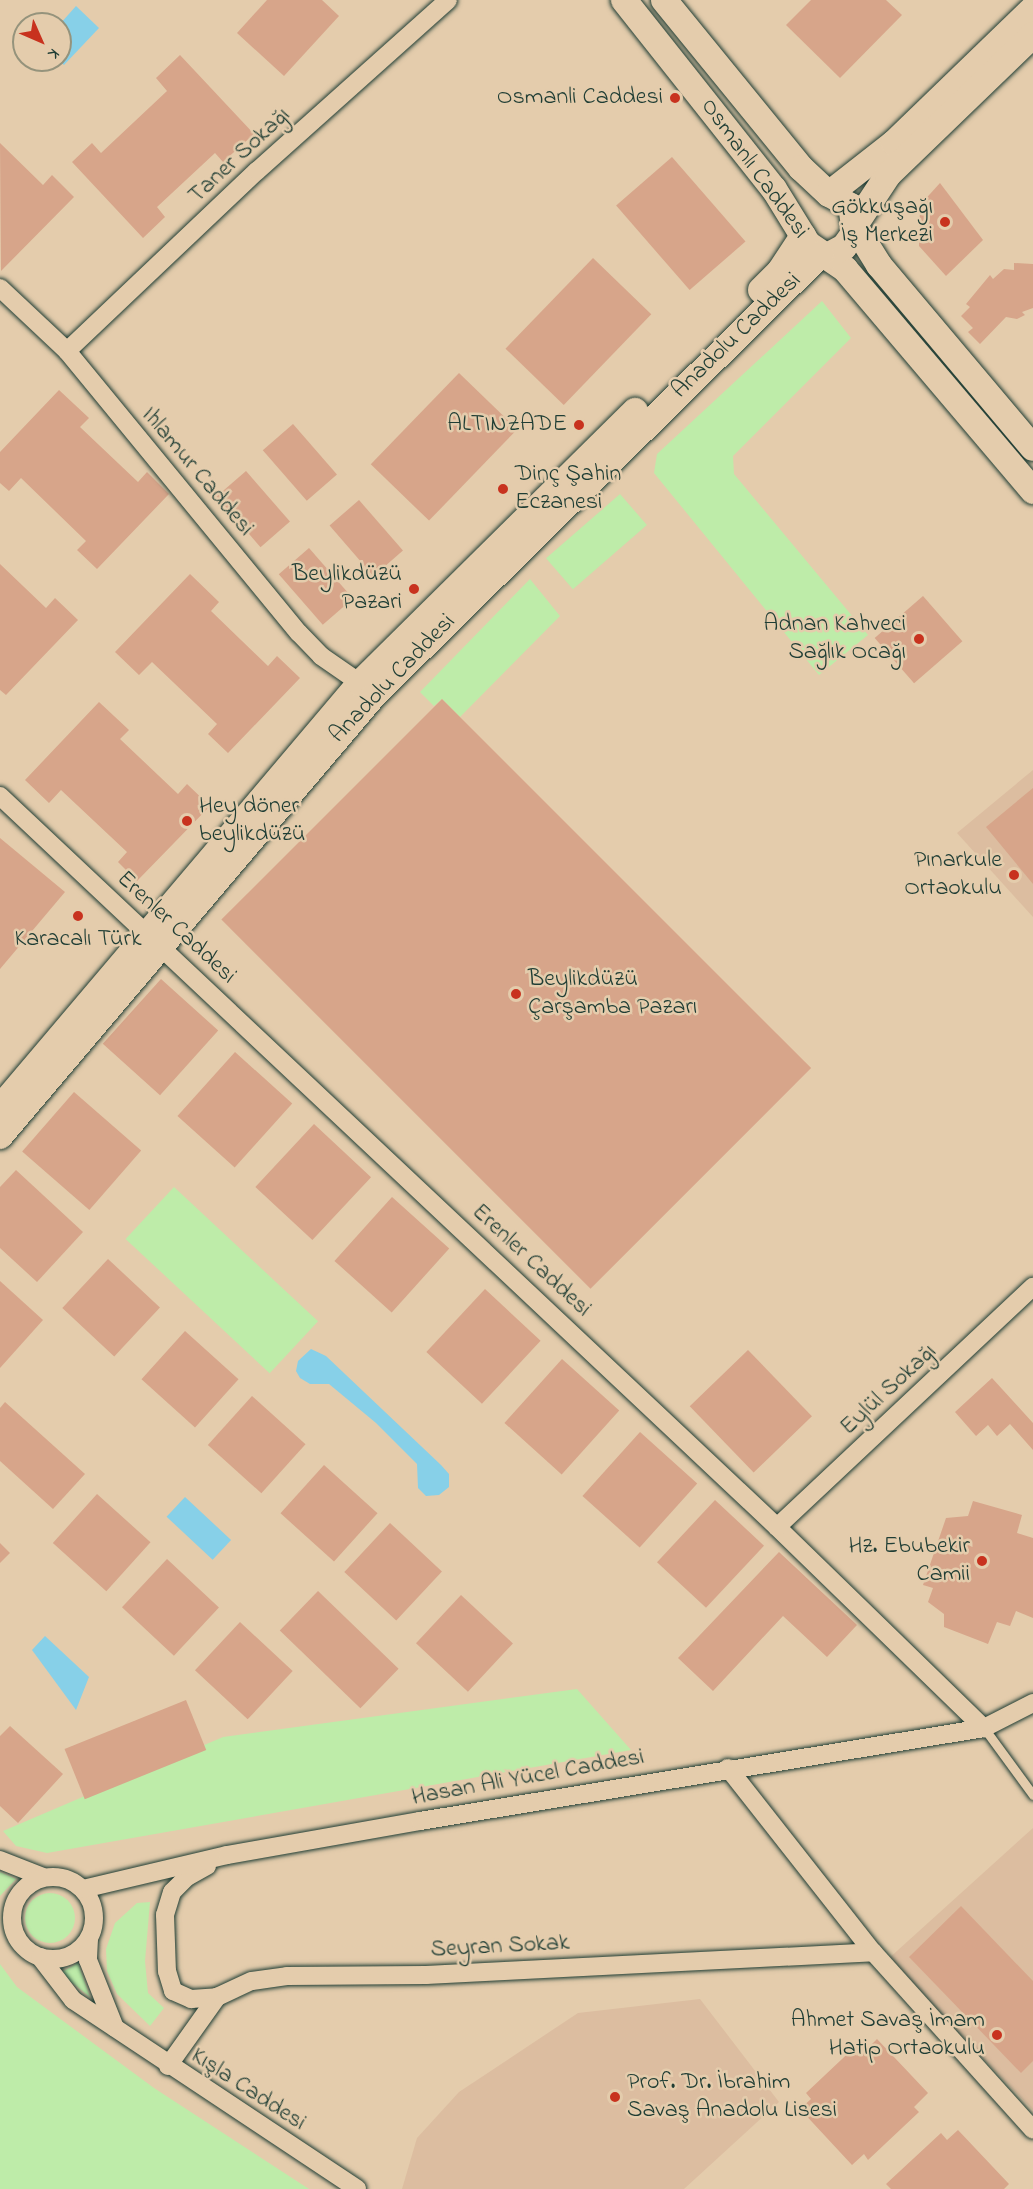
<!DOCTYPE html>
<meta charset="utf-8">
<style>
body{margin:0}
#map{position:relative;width:1033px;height:2189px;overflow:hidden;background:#e4ccac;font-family:"Indie Flower",sans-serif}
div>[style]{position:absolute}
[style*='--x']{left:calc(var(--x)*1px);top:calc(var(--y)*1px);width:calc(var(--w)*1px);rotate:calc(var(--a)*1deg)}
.built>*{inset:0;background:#dcbda0}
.green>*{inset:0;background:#beeca9;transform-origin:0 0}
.round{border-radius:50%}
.water>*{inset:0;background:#87d0e8;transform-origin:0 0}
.building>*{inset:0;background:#d7a58a;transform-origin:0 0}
.roads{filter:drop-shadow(0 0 2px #1f3d34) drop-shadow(0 0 2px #1f3d34)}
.service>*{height:9px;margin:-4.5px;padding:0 4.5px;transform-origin:4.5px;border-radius:4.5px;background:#e4ccac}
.minor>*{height:18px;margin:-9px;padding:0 9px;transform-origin:9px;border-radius:9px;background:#e4ccac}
.minor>.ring{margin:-9px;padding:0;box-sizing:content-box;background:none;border:18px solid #e4ccac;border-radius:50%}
.secondary>*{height:26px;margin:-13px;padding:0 13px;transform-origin:13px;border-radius:13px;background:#e4ccac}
.dots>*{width:16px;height:16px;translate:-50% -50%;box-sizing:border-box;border:3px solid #e4ccac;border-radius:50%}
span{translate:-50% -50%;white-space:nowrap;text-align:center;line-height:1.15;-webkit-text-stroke:5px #e4ccac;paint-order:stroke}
.poi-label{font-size:24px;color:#1f3d34}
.right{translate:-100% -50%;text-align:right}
.left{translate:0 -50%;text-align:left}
.street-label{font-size:24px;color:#1f3d34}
.north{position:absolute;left:12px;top:12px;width:60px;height:60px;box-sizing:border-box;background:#e4ccac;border:2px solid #95937c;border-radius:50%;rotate:135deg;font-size:16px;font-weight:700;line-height:24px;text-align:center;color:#1f3d34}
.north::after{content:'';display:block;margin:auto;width:21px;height:27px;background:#c8321e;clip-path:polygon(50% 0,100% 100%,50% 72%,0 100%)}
</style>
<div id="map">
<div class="built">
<div style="clip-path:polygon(1033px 770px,1033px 917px,957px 833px)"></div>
<div style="clip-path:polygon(1033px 1828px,1033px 2110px,887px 1960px)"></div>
<div style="clip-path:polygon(700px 1999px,779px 2102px,684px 2189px,402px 2189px,417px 2138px,459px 2092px,578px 2013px)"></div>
</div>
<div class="green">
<div style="clip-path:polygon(822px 301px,851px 338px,733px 456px,734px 474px,868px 635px,819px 675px,654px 473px,657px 454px)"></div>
<div style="left:620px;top:494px;width:41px;height:98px;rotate:49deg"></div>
<div style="clip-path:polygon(530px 579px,560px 616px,460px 717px,442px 699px,434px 706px,420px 692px)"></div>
<div style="left:174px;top:1187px;width:197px;height:71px;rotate:43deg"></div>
<div style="clip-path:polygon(577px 1689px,631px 1750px,47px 1853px,16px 1846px,3px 1831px,223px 1737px)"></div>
<div style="clip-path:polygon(0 1872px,16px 1879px,0 1896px)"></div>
<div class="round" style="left:25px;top:1893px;width:50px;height:50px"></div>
<div style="clip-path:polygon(150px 1902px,145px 1961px,148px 1993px,164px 2008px,150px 2026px,117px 1994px,107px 1971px,106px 1949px,115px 1923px,137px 1903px)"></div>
<div style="clip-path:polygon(78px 1963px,90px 1997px,60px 1973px)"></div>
<div style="clip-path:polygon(0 1964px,17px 1987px,154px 2088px,309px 2189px,0 2189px)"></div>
</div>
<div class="water">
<div style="clip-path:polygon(76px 6px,99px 28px,64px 65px,58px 60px,60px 24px)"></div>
<div style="clip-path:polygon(311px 1349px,326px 1356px,441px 1465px,449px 1474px,449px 1487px,439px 1495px,426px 1496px,418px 1488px,417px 1464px,376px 1423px,329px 1384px,310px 1384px,300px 1378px,296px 1371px,298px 1361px)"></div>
<div style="left:185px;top:1497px;width:63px;height:27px;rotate:43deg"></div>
<div style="clip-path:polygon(45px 1636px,89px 1677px,76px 1710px,32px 1650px)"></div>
</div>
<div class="building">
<div style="clip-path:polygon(267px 0,322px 0,339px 16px,284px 76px,237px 33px)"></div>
<div style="clip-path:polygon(811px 0,886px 0,902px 15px,840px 78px,786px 25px)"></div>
<div style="clip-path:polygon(180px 55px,254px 134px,223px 162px,215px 153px,157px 207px,165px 217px,143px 238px,72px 162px,92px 143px,101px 153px,167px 91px,156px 78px)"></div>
<div style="clip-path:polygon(0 143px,43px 185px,52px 175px,74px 197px,1px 271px)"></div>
<div style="left:672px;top:157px;width:112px;height:74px;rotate:49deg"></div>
<div style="clip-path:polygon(940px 183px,983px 240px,946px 276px,919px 246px,920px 205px)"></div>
<div style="left:593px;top:258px;width:81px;height:126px;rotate:44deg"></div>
<div style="clip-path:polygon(1014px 263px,1033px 264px,1033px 308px,1022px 312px,1025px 315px,1017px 319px,1006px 317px,980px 344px,968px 332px,973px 328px,961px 316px,970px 307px,966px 304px,990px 275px,993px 279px,1004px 269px,1014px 270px)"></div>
<div style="left:459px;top:373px;width:81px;height:127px;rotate:44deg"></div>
<div style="clip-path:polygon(59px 390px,89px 418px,80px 427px,138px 482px,147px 472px,169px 494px,97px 569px,77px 550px,86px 541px,21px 478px,9px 491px,0 483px,0 452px)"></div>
<div style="left:293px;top:424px;width:67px;height:40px;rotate:49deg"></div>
<div style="left:246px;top:471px;width:67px;height:39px;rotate:49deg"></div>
<div style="left:359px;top:500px;width:67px;height:39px;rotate:49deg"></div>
<div style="left:309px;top:548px;width:67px;height:40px;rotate:49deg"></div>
<div style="clip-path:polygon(0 564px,46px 608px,55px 598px,78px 620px,6px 695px,0 690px)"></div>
<div style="clip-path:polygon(190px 574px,219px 602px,211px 611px,268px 666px,277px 656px,300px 678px,228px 753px,208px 734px,217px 724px,152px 662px,139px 675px,115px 652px)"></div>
<div style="left:923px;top:596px;width:60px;height:64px;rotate:49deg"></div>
<div style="left:442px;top:699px;width:522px;height:312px;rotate:45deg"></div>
<div style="clip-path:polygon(99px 702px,129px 730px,120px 739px,178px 794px,187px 784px,210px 806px,137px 881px,118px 862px,127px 852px,61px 790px,49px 803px,25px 780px)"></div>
<div style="clip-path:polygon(1033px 788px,1033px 884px,986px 827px)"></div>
<div style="clip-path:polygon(0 838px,65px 892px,0 969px)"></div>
<div style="left:161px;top:979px;width:77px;height:87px;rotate:42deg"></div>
<div style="left:235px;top:1052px;width:77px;height:86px;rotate:42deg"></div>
<div style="left:74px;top:1092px;width:89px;height:79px;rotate:41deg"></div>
<div style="left:314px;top:1124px;width:78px;height:86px;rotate:43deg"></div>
<div style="clip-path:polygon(16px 1170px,83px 1232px,37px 1282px,0 1248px,0 1187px)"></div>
<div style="left:392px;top:1197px;width:77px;height:86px;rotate:42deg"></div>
<div style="left:108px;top:1259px;width:71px;height:67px;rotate:43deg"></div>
<div style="clip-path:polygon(0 1281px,43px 1320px,0 1368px)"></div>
<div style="left:485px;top:1289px;width:76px;height:86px;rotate:43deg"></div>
<div style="left:185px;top:1331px;width:72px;height:65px;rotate:42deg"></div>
<div style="left:748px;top:1350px;width:92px;height:81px;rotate:46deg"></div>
<div style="left:562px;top:1359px;width:77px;height:86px;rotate:42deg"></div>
<div style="clip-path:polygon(992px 1378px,1033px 1423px,1033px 1450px,1010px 1424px,997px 1436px,988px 1425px,976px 1436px,955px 1412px)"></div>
<div style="left:252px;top:1396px;width:72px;height:66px;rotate:42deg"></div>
<div style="clip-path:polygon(5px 1402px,85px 1474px,53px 1509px,0 1461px,0 1408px)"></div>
<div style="left:640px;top:1432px;width:77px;height:86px;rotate:42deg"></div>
<div style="left:324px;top:1465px;width:72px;height:65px;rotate:42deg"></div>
<div style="left:97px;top:1494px;width:72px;height:66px;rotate:42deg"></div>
<div style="left:715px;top:1500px;width:67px;height:85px;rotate:43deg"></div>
<div style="clip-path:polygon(973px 1501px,1022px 1515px,1017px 1533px,1033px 1538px,1033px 1618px,1016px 1611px,1010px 1626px,997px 1622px,988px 1644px,944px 1627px,944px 1614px,928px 1602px,933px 1588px,923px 1585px,946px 1518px,968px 1516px)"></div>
<div style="left:390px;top:1523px;width:71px;height:67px;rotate:43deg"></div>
<div style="clip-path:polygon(0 1543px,10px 1553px,0 1563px)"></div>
<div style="clip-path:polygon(779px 1552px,857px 1625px,827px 1657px,783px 1616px,713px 1691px,678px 1658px)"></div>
<div style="left:167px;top:1559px;width:71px;height:66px;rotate:43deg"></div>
<div style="left:318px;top:1591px;width:112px;height:55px;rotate:44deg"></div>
<div style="left:461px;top:1595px;width:71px;height:66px;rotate:43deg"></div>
<div style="left:240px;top:1622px;width:72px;height:66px;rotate:43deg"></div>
<div style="left:186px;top:1700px;width:54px;height:131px;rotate:68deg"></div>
<div style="clip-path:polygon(10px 1726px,63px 1774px,18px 1823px,0 1806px,0 1736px)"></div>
<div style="clip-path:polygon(961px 1906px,1033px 1981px,1033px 2061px,1021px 2073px,909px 1957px)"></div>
<div style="clip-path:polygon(877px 2039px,928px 2093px,914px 2107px,919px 2112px,868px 2160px,864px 2154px,852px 2165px,800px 2109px,811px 2099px,806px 2093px,859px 2043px,866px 2050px)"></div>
<div style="clip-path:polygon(958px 2130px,1009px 2184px,1004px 2189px,891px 2189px,886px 2184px,941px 2133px,947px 2140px)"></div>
</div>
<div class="roads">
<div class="service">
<div style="--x:984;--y:1728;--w:83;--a:53.8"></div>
</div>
<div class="minor">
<div style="--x:0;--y:288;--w:92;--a:43.2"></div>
<div style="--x:67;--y:351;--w:365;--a:50.6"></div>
<div style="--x:299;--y:633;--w:32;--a:46"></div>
<div style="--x:321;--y:656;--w:47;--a:34.7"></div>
<div style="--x:67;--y:351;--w:262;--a:-43.5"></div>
<div style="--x:257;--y:171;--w:256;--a:-41.8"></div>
<div style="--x:0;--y:796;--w:1067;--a:43.25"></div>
<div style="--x:777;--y:1527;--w:289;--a:44.2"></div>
<div style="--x:984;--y:1728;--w:55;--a:-27"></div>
<div style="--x:777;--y:1527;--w:351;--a:-43.2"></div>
<div style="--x:728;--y:1768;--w:234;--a:51.8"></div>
<div style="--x:873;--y:1952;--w:239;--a:48"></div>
<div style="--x:0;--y:1860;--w:46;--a:21.6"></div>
<div style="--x:207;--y:1866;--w:23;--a:151"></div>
<div style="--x:187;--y:1877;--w:21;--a:135"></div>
<div style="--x:172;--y:1892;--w:24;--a:107"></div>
<div style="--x:165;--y:1915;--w:56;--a:88"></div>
<div style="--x:167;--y:1971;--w:21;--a:73"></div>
<div style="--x:173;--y:1991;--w:20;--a:24"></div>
<div style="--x:191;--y:1999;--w:26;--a:-4"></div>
<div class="ring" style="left:12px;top:1877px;width:64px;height:64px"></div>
<div style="--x:83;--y:1889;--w:148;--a:-13.3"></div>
<div style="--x:227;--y:1855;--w:196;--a:-10"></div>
<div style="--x:420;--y:1821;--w:572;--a:-9.36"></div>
<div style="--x:89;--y:1939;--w:21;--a:93"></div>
<div style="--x:88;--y:1960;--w:73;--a:68.3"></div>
<div style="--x:40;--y:1957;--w:54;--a:52.5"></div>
<div style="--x:73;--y:2000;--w:341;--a:33.6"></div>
<div style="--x:168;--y:2066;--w:85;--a:-54.6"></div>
<div style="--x:217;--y:1997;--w:38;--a:-25"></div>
<div style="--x:252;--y:1981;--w:35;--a:-8"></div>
<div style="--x:287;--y:1976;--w:139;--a:-0.4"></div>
<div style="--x:426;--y:1975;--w:448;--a:-2.9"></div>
</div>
<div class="secondary">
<div style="--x:624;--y:0;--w:241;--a:51.6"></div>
<div style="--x:774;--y:189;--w:65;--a:58.3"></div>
<div style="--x:808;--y:244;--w:45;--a:34"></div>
<div style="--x:845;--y:269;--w:291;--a:49.7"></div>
<div style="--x:664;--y:0;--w:217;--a:50.8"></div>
<div style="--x:801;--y:168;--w:38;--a:43"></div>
<div style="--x:829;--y:194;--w:25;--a:29"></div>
<div style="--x:851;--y:206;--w:26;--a:81"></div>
<div style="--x:855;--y:232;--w:19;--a:126"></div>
<div style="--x:844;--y:247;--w:19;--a:152"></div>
<div style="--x:829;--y:194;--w:83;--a:-38.1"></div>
<div style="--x:894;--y:143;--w:193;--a:-44"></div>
<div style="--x:857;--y:222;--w:56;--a:-56.6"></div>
<div style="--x:888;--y:175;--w:202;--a:-44"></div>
<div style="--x:856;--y:228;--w:44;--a:58.1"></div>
<div style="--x:879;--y:265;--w:239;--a:49.9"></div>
<div style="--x:761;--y:290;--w:27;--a:-45"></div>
<div style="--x:780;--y:271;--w:42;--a:-56.7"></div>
<div style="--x:0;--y:1108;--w:557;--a:-49.73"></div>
<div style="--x:360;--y:683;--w:387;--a:-44.7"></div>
<div style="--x:0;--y:1136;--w:578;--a:-49.7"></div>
<div style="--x:374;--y:695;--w:628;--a:-44.61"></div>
</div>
</div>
<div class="dots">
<div style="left:675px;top:98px;background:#c8321e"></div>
<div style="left:945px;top:222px;background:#c8321e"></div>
<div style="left:579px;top:425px;background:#c8321e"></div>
<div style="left:503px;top:489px;background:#c8321e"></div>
<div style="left:414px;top:589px;background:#c8321e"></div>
<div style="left:919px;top:639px;background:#c8321e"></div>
<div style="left:187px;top:821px;background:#c8321e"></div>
<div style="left:1014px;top:875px;background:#c8321e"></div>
<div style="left:78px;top:916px;background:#c8321e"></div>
<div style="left:516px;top:994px;background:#c8321e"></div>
<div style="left:982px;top:1561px;background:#c8321e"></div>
<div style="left:997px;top:2035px;background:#c8321e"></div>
<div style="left:615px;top:2097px;background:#c8321e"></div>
</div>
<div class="poi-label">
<span class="right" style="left:663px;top:98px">Osmanli Caddesi</span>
<span class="right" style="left:933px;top:222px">Gökkuşağı<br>İş Merkezi</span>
<span class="right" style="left:567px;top:425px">ALTINZADE</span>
<span class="left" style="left:515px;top:489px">Dinç Şahin<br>Eczanesi</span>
<span class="right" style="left:402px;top:589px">Beylikdüzü<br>Pazari</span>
<span class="right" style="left:906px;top:639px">Adnan Kahveci<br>Sağlık Ocağı</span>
<span class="left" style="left:199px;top:821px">Hey döner<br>beylikdüzü</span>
<span class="right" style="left:1002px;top:875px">Pınarkule<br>Ortaokulu</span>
<span style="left:78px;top:940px">Karacalı Türk</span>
<span class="left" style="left:528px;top:994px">Beylikdüzü<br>Çarşamba Pazarı</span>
<span class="right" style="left:970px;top:1561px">Hz. Ebubekir<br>Camii</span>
<span class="right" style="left:985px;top:2035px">Ahmet Savaş İmam<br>Hatip Ortaokulu</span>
<span class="left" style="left:627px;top:2097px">Prof. Dr. İbrahim<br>Savaş Anadolu Lisesi</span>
</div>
<div class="street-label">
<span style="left:240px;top:156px;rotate:-43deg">Taner Sokağı</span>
<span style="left:754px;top:169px;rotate:54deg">Osmanlı Caddesi</span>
<span style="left:737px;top:336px;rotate:-44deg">Anadolu Caddesi</span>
<span style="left:197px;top:472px;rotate:50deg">Ihlamur Caddesi</span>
<span style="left:393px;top:679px;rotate:-46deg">Anadolu Caddesi</span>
<span style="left:176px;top:928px;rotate:43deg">Erenler Caddesi</span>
<span style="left:531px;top:1261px;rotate:43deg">Erenler Caddesi</span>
<span style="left:889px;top:1390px;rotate:-43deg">Eylül Sokağı</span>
<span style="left:528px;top:1778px;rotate:-10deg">Hasan Ali Yücel Caddesi</span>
<span style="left:500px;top:1947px;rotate:-3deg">Seyran Sokak</span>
<span style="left:248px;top:2090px;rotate:33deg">Kışla Caddesi</span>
</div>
<div class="north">K</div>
</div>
